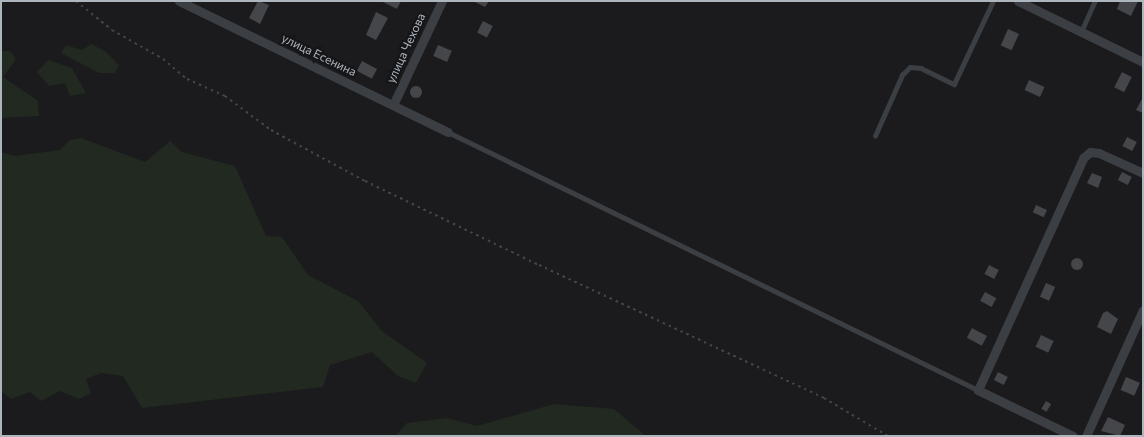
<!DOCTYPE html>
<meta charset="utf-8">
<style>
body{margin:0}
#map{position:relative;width:1144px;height:437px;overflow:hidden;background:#1b1b1d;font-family:Commissioner,sans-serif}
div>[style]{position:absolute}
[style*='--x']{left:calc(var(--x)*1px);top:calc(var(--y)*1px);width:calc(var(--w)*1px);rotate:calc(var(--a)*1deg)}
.green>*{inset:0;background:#212920}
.building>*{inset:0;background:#45464a;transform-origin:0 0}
.round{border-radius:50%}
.path>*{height:2px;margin-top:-1px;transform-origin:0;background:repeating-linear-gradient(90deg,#414549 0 2.5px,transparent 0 6.5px)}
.lane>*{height:4.5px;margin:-2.25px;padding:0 2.25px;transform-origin:2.25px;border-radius:2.25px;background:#3b3e42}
.street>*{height:9px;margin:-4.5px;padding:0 4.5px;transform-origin:4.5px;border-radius:4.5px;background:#3b3e42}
span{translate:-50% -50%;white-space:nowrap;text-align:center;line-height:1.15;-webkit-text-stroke:4.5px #161618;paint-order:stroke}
.street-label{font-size:12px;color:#adb5bd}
.frame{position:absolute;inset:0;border:2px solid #adb5bd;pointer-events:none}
</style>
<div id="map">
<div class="green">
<div style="clip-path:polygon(91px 44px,105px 51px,119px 65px,115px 73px,99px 73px,61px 53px,66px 45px,82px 50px)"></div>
<div style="clip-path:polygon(1px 51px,10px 51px,16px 59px,3px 77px,38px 101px,39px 116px,1px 118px)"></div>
<div style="clip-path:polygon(48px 60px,72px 68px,86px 93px,70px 96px,65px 83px,49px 86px,37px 72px)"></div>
<div style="clip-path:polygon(81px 138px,145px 162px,170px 141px,182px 152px,235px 166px,266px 236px,282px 237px,308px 275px,358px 301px,382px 331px,427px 363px,416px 383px,398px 376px,372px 352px,330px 365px,323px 387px,142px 408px,123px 376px,101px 373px,86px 379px,91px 393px,79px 399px,60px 391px,41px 401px,30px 392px,11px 399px,1px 391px,1px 152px,15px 156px,60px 150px,70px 140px)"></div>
<div style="clip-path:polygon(554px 404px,614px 409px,646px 436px,395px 436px,407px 423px,447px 418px,477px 426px)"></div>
</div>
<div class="building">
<div style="clip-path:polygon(258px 1px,269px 5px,260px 24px,249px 18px)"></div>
<div style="clip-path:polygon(381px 1px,401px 1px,397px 9px)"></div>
<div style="clip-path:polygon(473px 1px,489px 1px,485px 7px)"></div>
<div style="clip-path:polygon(1120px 1px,1138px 1px,1131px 16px,1117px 9px)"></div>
<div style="clip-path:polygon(376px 12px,388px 18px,376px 40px,366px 35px)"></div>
<div style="left:483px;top:21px;width:11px;height:13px;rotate:27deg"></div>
<div style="left:1008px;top:29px;width:12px;height:18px;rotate:24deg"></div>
<div style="left:438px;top:45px;width:15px;height:12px;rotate:23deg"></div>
<div style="left:362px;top:61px;width:17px;height:11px;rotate:28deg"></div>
<div style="left:1122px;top:72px;width:11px;height:17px;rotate:27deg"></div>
<div style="left:1029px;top:80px;width:17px;height:11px;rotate:24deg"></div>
<div class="round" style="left:410px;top:86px;width:12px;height:12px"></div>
<div style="clip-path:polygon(1143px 97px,1143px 113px,1136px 110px)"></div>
<div style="left:1127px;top:137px;width:11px;height:10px;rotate:27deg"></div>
<div style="left:1122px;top:172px;width:11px;height:9px;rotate:27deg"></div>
<div style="clip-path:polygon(1092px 173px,1102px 177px,1098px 188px,1087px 183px)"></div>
<div style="left:1036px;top:205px;width:12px;height:8px;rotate:24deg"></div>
<div class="round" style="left:1071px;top:258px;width:12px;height:12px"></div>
<div style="left:989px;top:265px;width:11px;height:10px;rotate:27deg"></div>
<div style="left:1046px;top:283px;width:10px;height:15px;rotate:24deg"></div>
<div style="left:985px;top:292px;width:13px;height:10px;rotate:29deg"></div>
<div style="clip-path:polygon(1107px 311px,1118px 319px,1111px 334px,1097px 327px,1103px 313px)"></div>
<div style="left:972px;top:328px;width:17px;height:11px;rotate:28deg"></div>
<div style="left:1041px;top:335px;width:14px;height:13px;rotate:25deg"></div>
<div style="left:998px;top:372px;width:11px;height:9px;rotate:27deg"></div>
<div style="left:1126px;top:377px;width:15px;height:14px;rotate:23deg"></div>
<div style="left:1046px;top:401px;width:6px;height:9px;rotate:31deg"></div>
<div style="clip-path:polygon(1108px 417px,1125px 425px,1120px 436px,1101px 431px)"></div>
</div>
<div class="path">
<div style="--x:76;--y:1;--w:46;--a:38.9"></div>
<div style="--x:112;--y:30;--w:59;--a:29.6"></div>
<div style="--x:163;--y:59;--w:31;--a:40"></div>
<div style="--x:187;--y:79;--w:42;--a:24.1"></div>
<div style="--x:225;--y:96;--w:57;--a:36.5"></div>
<div style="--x:271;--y:130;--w:107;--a:28.5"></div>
<div style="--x:365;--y:181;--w:193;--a:25.8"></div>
<div style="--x:539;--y:265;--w:315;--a:25"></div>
<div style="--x:824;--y:398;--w:74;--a:30.7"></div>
</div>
<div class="lane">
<div style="--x:1081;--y:32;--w:34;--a:-66"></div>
<div style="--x:448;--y:132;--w:589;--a:25.96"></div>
<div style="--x:875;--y:136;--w:67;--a:-66.1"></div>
<div style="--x:902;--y:75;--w:11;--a:-45"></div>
<div style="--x:910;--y:67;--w:11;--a:5"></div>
<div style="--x:921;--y:68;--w:37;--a:26"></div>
<div style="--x:954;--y:84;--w:92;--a:-64.8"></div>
</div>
<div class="street">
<div style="--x:179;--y:1;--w:299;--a:26"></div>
<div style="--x:1018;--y:1;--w:139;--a:26"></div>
<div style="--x:393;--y:105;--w:115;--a:-64.8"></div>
<div style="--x:1073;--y:436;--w:106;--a:-154.2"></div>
<div style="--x:978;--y:390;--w:255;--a:-65.6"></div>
<div style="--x:1083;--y:158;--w:9;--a:-41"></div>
<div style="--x:1090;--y:152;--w:9;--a:6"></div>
<div style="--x:1099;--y:153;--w:48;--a:24.4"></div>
<div style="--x:1086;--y:436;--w:138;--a:-65.7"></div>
</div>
<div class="street-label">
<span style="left:406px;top:48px;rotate:-65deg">улица Чехова</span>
<span style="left:319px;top:55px;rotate:26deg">улица Есенина</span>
</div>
<div class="frame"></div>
</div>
